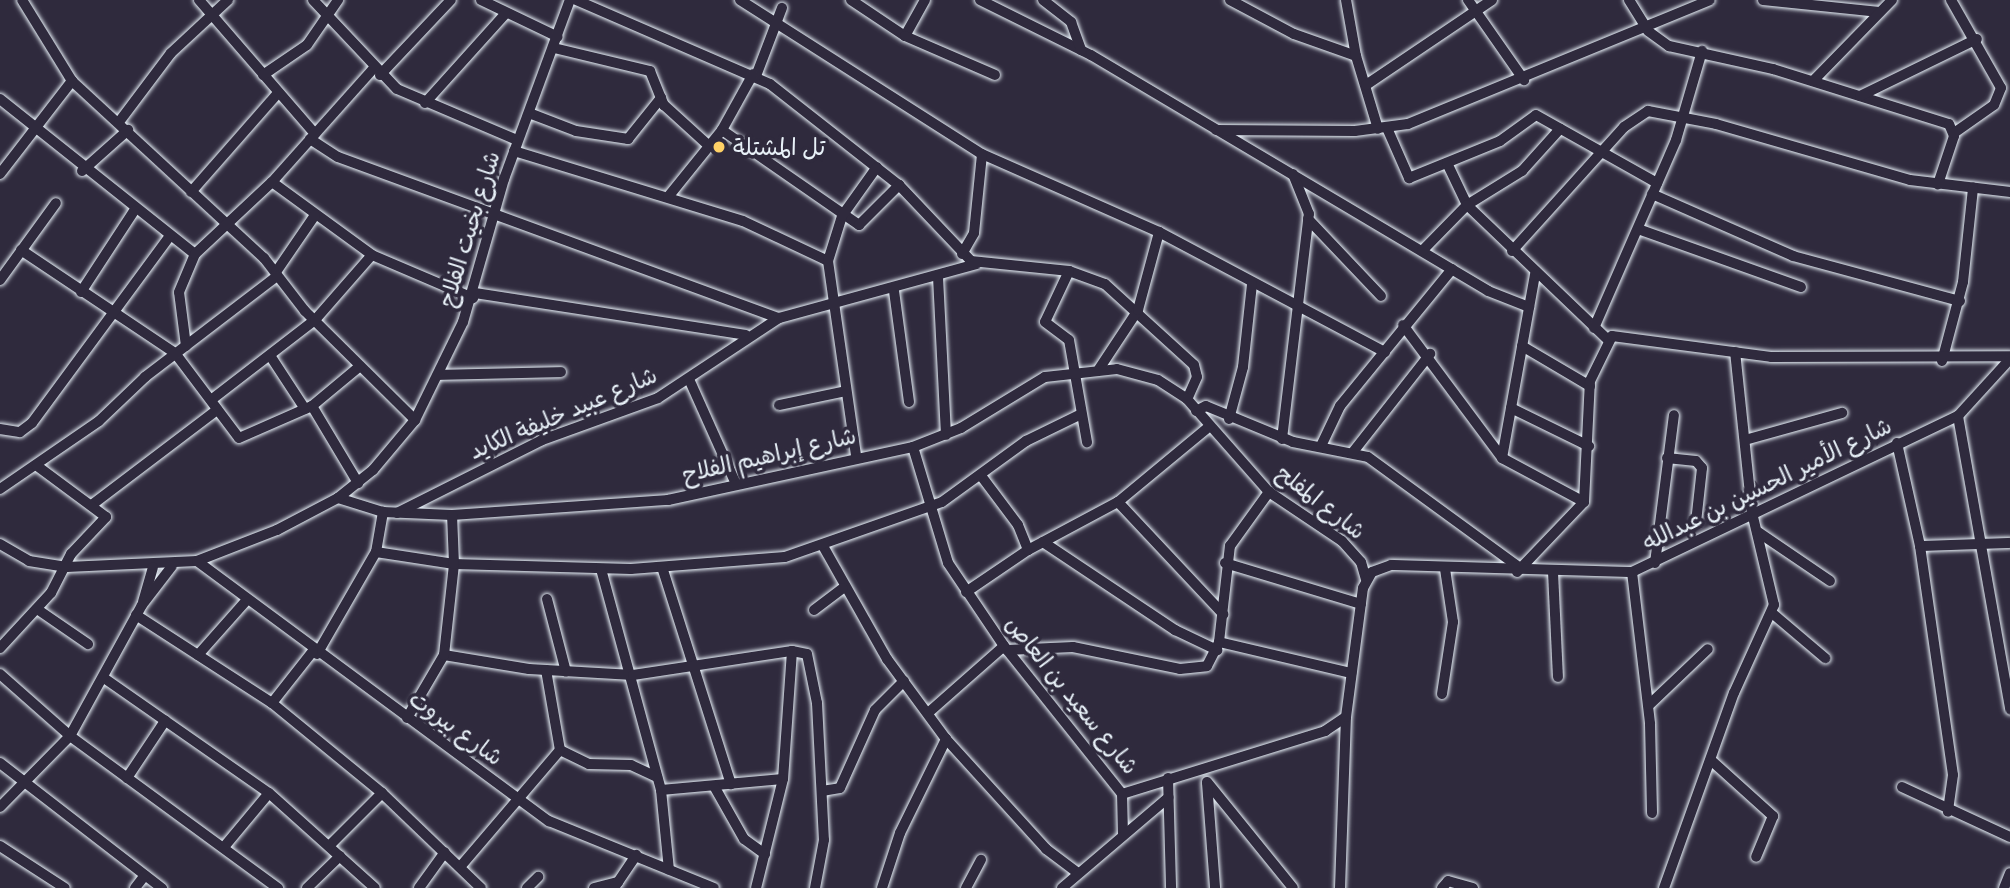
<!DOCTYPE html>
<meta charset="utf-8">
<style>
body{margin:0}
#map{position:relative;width:2010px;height:888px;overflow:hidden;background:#2f2a3d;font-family:Delius,"Playpen Sans Arabic",sans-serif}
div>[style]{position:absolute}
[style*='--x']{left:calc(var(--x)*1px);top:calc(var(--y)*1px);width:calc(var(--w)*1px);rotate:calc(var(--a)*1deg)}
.roads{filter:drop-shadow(0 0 2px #e8f1f8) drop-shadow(0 0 2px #e8f1f8)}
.minor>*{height:10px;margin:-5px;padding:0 5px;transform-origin:5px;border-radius:5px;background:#2f2a3d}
.dots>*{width:19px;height:19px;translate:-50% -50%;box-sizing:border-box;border:4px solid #2f2a3d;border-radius:50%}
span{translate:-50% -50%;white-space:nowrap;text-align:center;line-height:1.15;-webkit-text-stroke:7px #2f2a3d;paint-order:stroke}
.poi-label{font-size:23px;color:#e8f1f8}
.left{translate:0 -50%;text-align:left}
.street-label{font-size:23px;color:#e8f1f8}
</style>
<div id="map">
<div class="roads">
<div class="minor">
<div style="--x:22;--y:0;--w:95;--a:58.3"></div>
<div style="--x:72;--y:81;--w:261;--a:42.7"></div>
<div style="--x:264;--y:258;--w:67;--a:52.3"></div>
<div style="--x:305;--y:311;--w:155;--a:44.7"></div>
<div style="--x:199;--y:0;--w:177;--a:49.1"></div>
<div style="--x:313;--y:0;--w:122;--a:46.7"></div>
<div style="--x:397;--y:89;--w:130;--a:23"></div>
<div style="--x:481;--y:0;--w:85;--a:25.7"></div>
<div style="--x:576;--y:0;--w:211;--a:23.4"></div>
<div style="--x:770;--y:84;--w:164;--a:38.1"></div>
<div style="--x:899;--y:185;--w:105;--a:46.5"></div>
<div style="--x:971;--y:261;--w:99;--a:5.8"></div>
<div style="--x:1069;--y:271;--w:38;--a:20"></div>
<div style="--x:1105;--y:284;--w:120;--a:42.3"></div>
<div style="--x:1194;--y:365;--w:12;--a:76"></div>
<div style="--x:1197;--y:377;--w:24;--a:114"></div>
<div style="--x:740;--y:0;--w:287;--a:32.5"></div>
<div style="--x:982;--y:154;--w:193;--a:23.8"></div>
<div style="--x:1159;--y:232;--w:256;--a:28"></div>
<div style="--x:851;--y:0;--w:65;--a:33.7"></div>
<div style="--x:905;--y:36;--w:41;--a:-60.9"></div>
<div style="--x:980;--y:0;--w:124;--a:26.4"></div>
<div style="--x:1091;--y:55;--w:462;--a:30.7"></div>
<div style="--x:1488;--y:291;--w:44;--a:21.3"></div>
<div style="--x:1043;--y:0;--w:36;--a:38"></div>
<div style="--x:1071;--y:22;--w:30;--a:70"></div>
<div style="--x:1230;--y:0;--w:72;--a:28"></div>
<div style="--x:1294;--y:34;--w:66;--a:19.5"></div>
<div style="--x:1356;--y:56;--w:76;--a:73.2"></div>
<div style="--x:1346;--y:0;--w:57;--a:79.9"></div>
<div style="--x:1468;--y:0;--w:98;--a:55"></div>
<div style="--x:1629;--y:0;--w:36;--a:58"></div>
<div style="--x:1648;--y:31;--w:26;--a:36"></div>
<div style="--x:1669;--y:46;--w:107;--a:12.5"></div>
<div style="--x:1773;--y:69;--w:184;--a:17.4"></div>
<div style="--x:1949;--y:124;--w:13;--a:67"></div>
<div style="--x:1954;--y:136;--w:51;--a:108.4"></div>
<div style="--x:1763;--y:0;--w:117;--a:5.9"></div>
<div style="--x:1951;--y:0;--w:101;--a:60.4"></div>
<div style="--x:2001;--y:88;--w:18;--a:112"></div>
<div style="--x:1994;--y:105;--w:49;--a:145"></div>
<div style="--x:905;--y:36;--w:98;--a:23.4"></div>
<div style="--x:554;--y:48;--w:99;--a:13.5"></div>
<div style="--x:650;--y:71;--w:37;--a:68"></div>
<div style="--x:664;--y:105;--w:61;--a:42.3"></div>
<div style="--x:263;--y:75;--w:53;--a:-34.3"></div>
<div style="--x:307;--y:45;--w:55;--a:-55.4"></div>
<div style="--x:380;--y:75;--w:103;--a:-46.6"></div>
<div style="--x:756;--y:76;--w:73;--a:-69.1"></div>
<div style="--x:1813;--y:81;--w:113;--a:-45.7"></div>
<div style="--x:1366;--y:85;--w:152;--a:-34"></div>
<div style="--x:1860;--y:96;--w:130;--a:-26"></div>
<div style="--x:0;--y:99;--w:249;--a:38.5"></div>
<div style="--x:425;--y:103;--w:120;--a:-48"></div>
<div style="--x:529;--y:113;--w:50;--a:21"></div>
<div style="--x:576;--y:131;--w:53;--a:8.7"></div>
<div style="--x:628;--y:139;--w:53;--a:-51.2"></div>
<div style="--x:119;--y:122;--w:86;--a:-53"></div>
<div style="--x:171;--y:53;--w:78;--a:-42.9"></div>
<div style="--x:1387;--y:128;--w:55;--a:66.3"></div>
<div style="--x:1409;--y:178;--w:98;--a:-22.1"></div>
<div style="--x:1500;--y:141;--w:44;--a:-35.8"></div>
<div style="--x:1536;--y:115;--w:139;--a:29.3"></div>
<div style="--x:722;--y:130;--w:167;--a:34.7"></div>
<div style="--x:859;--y:225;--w:57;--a:-45"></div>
<div style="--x:1216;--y:130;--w:139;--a:0.4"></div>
<div style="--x:1355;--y:131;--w:53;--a:-7.5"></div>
<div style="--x:1408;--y:124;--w:326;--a:-22.3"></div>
<div style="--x:310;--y:139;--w:33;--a:33"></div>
<div style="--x:338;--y:157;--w:469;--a:20.1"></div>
<div style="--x:514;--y:151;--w:239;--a:17"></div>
<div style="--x:743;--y:221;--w:94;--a:25.2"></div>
<div style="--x:828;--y:261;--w:196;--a:81.8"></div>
<div style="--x:1447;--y:163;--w:47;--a:64.5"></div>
<div style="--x:1467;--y:205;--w:65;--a:-31.7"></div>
<div style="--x:1522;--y:171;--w:57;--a:-47.9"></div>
<div style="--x:82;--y:171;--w:62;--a:-41.7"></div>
<div style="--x:0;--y:174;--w:118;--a:-52.3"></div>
<div style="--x:272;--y:182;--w:124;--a:36.1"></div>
<div style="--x:372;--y:255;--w:110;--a:23.1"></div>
<div style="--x:191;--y:192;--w:132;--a:-48.7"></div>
<div style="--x:1652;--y:194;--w:154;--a:23.7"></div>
<div style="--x:1793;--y:256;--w:173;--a:15.1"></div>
<div style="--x:668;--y:197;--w:86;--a:-51.1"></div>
<div style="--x:722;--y:130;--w:64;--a:-61"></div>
<div style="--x:1308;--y:219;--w:106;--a:46.5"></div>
<div style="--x:1638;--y:229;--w:173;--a:19.6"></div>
<div style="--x:21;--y:250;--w:185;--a:33.8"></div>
<div style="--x:175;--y:353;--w:106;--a:53"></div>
<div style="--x:239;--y:438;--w:80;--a:-23.7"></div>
<div style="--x:312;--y:406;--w:62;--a:-39.8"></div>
<div style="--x:1422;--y:251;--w:64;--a:-45.6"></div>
<div style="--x:1467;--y:205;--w:194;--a:43.7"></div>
<div style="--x:1512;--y:251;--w:167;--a:-47.9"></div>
<div style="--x:1624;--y:127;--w:29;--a:-34"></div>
<div style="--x:1648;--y:111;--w:69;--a:10.8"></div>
<div style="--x:1716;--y:124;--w:202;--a:16.1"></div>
<div style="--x:1910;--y:180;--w:101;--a:6.8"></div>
<div style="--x:962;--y:254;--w:24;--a:-60"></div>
<div style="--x:974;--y:233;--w:79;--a:-84.2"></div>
<div style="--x:828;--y:261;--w:47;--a:-72.7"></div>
<div style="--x:842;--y:216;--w:60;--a:-54.5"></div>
<div style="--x:1069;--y:271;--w:56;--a:115.2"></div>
<div style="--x:1045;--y:322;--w:30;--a:37"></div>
<div style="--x:1069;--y:340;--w:104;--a:80"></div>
<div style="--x:276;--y:272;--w:69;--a:-55.6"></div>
<div style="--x:938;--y:277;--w:158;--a:87.1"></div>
<div style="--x:0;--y:280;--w:95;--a:-54"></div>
<div style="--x:894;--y:291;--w:112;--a:82.3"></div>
<div style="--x:81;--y:292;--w:97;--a:-56.8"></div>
<div style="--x:475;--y:293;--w:274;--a:8.8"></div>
<div style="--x:1403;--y:325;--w:166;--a:53.3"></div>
<div style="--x:1502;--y:458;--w:93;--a:28.2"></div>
<div style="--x:1594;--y:328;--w:205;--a:-66.4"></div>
<div style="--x:1676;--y:140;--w:93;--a:-73.7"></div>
<div style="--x:186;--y:346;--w:54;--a:-97.4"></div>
<div style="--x:179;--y:292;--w:41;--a:-67.2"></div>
<div style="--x:195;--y:254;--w:105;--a:-43.1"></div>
<div style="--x:272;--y:182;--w:153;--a:-48.2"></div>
<div style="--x:1522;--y:346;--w:79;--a:30.5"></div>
<div style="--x:271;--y:357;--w:62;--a:56.8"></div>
<div style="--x:1942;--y:361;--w:82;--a:-75.1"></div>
<div style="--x:1963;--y:282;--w:95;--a:-83.9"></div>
<div style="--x:1099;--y:369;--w:71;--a:-56.5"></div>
<div style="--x:1138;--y:310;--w:81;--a:-74.9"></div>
<div style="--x:439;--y:375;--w:122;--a:-1.4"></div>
<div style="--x:689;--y:379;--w:115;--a:65.9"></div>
<div style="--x:211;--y:400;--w:131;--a:-37.6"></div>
<div style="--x:315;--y:320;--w:86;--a:-48.8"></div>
<div style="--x:779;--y:405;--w:68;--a:-11.8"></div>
<div style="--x:312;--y:406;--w:90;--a:59.1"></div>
<div style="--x:1511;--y:408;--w:87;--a:26"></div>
<div style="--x:1196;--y:411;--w:11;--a:-27"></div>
<div style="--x:1206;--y:406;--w:94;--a:22.5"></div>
<div style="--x:1293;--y:442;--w:76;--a:11.3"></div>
<div style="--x:1368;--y:457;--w:188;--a:36.1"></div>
<div style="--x:1958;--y:416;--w:298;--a:79.9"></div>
<div style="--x:1229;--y:419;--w:54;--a:-74.9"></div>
<div style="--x:1243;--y:367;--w:83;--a:-83.8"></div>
<div style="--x:0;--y:429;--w:20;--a:9"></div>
<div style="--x:20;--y:432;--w:15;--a:-37"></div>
<div style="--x:32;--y:423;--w:232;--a:-53.6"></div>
<div style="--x:1282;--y:439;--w:227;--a:-83.2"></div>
<div style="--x:1309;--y:214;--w:43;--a:-111.8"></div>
<div style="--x:1745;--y:440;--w:101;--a:-15.6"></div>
<div style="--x:1897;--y:443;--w:106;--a:77.4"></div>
<div style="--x:1920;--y:546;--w:231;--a:81.8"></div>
<div style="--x:1953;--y:775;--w:37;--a:98"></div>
<div style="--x:1321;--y:446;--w:44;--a:-64.6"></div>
<div style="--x:1340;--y:406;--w:177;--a:-50.7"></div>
<div style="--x:913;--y:447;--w:121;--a:73.2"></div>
<div style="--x:948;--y:563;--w:100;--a:56"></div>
<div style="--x:1004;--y:646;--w:189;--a:51.4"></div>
<div style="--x:1122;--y:794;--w:213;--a:-17.2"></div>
<div style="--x:1325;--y:731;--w:25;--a:-34"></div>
<div style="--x:1353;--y:452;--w:125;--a:-51.8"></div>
<div style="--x:1502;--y:458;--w:187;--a:-79.8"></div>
<div style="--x:1667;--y:458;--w:29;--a:6"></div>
<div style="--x:1696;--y:461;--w:9;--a:49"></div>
<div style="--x:1702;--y:468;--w:54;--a:96.3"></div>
<div style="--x:982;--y:477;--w:60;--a:53.1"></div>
<div style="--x:1018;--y:525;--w:27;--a:68"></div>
<div style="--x:0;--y:489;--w:120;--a:-34.5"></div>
<div style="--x:99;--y:421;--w:64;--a:-43.7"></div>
<div style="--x:145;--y:377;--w:166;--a:-37.4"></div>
<div style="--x:338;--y:498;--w:47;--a:17.3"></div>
<div style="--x:383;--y:512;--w:69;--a:2.5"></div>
<div style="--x:452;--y:515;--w:217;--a:-4"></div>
<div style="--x:668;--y:500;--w:251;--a:-12.2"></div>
<div style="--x:913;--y:447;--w:52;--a:-21.6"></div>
<div style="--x:961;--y:428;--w:98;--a:-31.3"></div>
<div style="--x:1045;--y:377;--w:72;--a:-6.3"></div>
<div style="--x:1117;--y:369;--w:42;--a:15"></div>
<div style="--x:1158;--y:380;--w:35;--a:33"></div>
<div style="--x:1187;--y:399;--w:124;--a:48.6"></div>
<div style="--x:1269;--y:492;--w:88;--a:33.9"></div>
<div style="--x:1342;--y:541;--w:28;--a:48"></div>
<div style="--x:1361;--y:562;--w:18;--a:74"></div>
<div style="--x:1118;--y:502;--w:154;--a:46.8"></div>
<div style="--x:93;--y:504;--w:156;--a:-37.2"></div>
<div style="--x:397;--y:513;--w:162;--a:-26.7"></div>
<div style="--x:542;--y:440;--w:123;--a:-19.9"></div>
<div style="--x:658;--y:398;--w:145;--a:-33.5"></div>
<div style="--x:779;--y:318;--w:205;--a:-15.3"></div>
<div style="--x:1758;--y:532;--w:87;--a:34.2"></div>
<div style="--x:1043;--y:542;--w:159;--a:33.7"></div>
<div style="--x:1175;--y:630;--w:47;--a:25.5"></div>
<div style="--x:0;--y:544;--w:34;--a:30"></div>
<div style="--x:29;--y:561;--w:38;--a:9"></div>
<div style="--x:67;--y:567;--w:130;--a:-2.6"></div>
<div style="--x:197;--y:561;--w:86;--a:-21.2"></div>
<div style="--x:277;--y:530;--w:69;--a:-27.7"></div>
<div style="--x:338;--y:498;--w:45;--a:-38.7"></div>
<div style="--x:373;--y:470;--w:65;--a:-50"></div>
<div style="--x:415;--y:420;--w:109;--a:-63.9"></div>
<div style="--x:463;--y:322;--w:149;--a:-74"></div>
<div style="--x:504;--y:179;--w:191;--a:-69.8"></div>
<div style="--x:823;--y:546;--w:130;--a:60.5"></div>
<div style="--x:887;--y:659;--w:99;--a:53.6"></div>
<div style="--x:946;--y:739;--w:149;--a:47.7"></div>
<div style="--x:1046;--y:849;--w:40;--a:37"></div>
<div style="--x:1920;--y:546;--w:90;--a:-1.9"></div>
<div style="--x:376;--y:552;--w:79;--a:8.7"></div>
<div style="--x:454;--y:564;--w:177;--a:1.6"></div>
<div style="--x:631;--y:569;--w:154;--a:-4.5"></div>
<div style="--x:785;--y:557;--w:166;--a:-19.3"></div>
<div style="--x:942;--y:502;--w:104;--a:-36"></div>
<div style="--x:1026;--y:441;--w:61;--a:-26.1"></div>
<div style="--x:197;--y:561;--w:438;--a:36.5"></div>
<div style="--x:549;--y:821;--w:178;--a:22.1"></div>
<div style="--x:1225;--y:563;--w:142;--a:16.8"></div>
<div style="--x:1655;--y:563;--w:149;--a:-82.7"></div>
<div style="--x:662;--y:567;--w:228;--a:72.4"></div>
<div style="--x:601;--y:569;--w:229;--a:74.8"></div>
<div style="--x:661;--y:790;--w:122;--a:-5.2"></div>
<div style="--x:1517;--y:572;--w:97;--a:-46.3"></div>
<div style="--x:1584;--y:502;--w:121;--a:-87.2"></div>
<div style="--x:1590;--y:381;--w:50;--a:-63.9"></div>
<div style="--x:1612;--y:336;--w:160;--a:7.5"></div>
<div style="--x:1771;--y:357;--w:239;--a:-0.2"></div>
<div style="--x:1553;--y:572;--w:105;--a:87.3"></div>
<div style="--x:1632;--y:572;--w:153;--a:83.2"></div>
<div style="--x:1650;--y:724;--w:89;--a:88.7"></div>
<div style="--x:966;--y:592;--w:75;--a:-34.1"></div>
<div style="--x:1028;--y:550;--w:102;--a:-28.1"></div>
<div style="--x:1118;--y:502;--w:119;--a:-39.6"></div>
<div style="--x:547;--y:599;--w:75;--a:75.4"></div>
<div style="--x:143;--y:602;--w:36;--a:-74"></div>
<div style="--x:37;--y:609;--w:62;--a:34.5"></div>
<div style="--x:814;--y:610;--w:36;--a:-37"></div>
<div style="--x:1772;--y:613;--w:70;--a:40.3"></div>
<div style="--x:136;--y:615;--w:162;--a:32.9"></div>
<div style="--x:272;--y:703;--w:142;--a:39.3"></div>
<div style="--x:382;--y:793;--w:137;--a:43.8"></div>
<div style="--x:1219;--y:642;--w:136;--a:13.2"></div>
<div style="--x:0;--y:648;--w:75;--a:-47.2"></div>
<div style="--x:51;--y:593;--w:44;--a:-62.9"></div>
<div style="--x:71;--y:554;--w:51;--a:-46.6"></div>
<div style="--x:106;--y:517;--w:86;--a:-143.5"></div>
<div style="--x:1007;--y:650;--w:66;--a:-2.6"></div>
<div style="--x:1073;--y:647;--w:109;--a:11.6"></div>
<div style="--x:1180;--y:669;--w:27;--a:-6"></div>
<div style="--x:1207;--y:666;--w:27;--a:-63"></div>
<div style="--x:1219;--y:642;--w:97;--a:-83.5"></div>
<div style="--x:1230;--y:546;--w:67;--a:-54.2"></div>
<div style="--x:792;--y:651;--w:15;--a:11"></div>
<div style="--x:807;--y:654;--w:50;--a:78.5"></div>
<div style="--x:817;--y:703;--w:137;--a:87.1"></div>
<div style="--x:824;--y:840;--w:49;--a:100.6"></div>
<div style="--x:317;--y:654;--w:118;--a:-60"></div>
<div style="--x:376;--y:552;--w:41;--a:-80.1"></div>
<div style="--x:198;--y:655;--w:72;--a:-48.4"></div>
<div style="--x:444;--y:655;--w:86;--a:9.4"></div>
<div style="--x:529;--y:669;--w:104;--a:3.3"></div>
<div style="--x:633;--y:675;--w:161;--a:-8.6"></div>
<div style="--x:792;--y:651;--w:128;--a:94"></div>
<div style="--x:783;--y:779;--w:112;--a:103.9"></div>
<div style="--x:546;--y:670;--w:81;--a:80.1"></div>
<div style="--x:560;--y:750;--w:32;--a:26"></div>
<div style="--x:589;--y:764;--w:42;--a:1.4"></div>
<div style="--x:631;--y:765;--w:29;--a:25"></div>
<div style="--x:0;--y:674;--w:94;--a:41.5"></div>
<div style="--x:70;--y:736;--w:258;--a:36.2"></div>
<div style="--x:104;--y:678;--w:201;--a:34.9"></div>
<div style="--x:269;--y:793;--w:142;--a:41.9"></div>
<div style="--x:1442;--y:694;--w:73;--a:-81.3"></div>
<div style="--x:1453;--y:622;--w:54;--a:-98.6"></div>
<div style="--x:272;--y:703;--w:66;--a:-51.7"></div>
<div style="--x:1649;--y:705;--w:81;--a:-43.5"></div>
<div style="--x:928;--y:713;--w:101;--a:-41.4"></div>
<div style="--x:407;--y:718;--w:73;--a:-59.6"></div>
<div style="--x:444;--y:655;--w:92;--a:-83.7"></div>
<div style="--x:454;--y:564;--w:49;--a:-92.3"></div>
<div style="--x:1713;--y:762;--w:81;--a:42"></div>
<div style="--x:1773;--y:816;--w:44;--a:112.5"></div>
<div style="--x:0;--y:763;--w:205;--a:37.7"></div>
<div style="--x:127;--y:778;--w:69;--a:-56.3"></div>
<div style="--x:1168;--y:778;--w:110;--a:88.4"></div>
<div style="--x:1207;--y:782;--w:136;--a:50.9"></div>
<div style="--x:1207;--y:783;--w:105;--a:85.6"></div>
<div style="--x:714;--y:786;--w:61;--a:60.5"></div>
<div style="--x:744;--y:839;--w:26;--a:36"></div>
<div style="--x:1902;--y:787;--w:119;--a:24.8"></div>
<div style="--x:661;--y:790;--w:80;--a:84.3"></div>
<div style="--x:822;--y:791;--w:18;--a:-9"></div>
<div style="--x:840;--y:788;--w:85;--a:-65.8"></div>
<div style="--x:875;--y:710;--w:41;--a:-45"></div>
<div style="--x:1122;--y:794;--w:41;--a:88.6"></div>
<div style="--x:0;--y:807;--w:100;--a:-45.4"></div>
<div style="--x:70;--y:736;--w:149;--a:-61.2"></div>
<div style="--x:142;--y:605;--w:49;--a:-52.4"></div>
<div style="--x:0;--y:846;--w:77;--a:32.9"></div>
<div style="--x:329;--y:846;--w:75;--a:-45"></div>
<div style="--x:224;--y:847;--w:70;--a:-50.2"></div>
<div style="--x:460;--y:867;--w:154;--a:-49.5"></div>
<div style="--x:135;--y:888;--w:16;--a:-52"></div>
<div style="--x:307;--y:888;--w:46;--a:-44.1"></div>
<div style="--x:419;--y:888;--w:44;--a:-54.2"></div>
<div style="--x:527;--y:888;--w:16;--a:-45"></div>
<div style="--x:594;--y:888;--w:25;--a:-14"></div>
<div style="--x:614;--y:888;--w:40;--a:-56"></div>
<div style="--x:882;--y:888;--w:58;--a:-71.9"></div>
<div style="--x:900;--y:833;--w:105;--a:-63.9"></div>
<div style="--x:966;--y:888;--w:32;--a:-62"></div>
<div style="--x:1062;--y:888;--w:140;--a:-40.4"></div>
<div style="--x:1340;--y:888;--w:171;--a:-88"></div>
<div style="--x:1346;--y:717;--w:130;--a:-82.5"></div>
<div style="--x:1363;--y:588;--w:18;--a:-61"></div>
<div style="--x:1372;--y:572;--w:20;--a:-20"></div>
<div style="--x:1391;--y:565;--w:241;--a:1.7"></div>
<div style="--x:1632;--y:572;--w:361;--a:-25.6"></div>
<div style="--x:1958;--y:416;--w:77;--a:-47.6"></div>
<div style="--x:1442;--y:888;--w:9;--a:-49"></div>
<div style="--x:1448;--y:881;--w:26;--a:16"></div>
<div style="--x:1664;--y:888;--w:207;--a:-70.3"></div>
<div style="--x:1734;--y:693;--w:97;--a:-65.6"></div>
<div style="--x:1774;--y:605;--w:95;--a:-103.4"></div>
<div style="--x:1752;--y:513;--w:162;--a:-96"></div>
<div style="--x:2004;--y:888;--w:16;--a:-68"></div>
</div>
</div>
<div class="dots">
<div style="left:719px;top:147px;background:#ffd166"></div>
</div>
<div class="poi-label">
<span class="left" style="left:733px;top:147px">تل المشتلة</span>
</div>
<div class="street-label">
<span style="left:469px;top:229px;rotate:-73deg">شارع بخيت الفلاح</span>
<span style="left:563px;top:413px;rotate:-23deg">شارع عبيد خليفة الكايد</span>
<span style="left:769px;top:455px;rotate:-13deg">شارع إبراهيم الفلاح</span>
<span style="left:1767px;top:484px;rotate:-26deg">شارع الأمير الحسين بن عبدالله</span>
<span style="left:1321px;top:502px;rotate:38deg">شارع المفلح</span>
<span style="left:1072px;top:695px;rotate:51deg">شارع سعيد بن العاص</span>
<span style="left:456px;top:728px;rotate:36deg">شارع بيروت</span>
</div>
</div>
